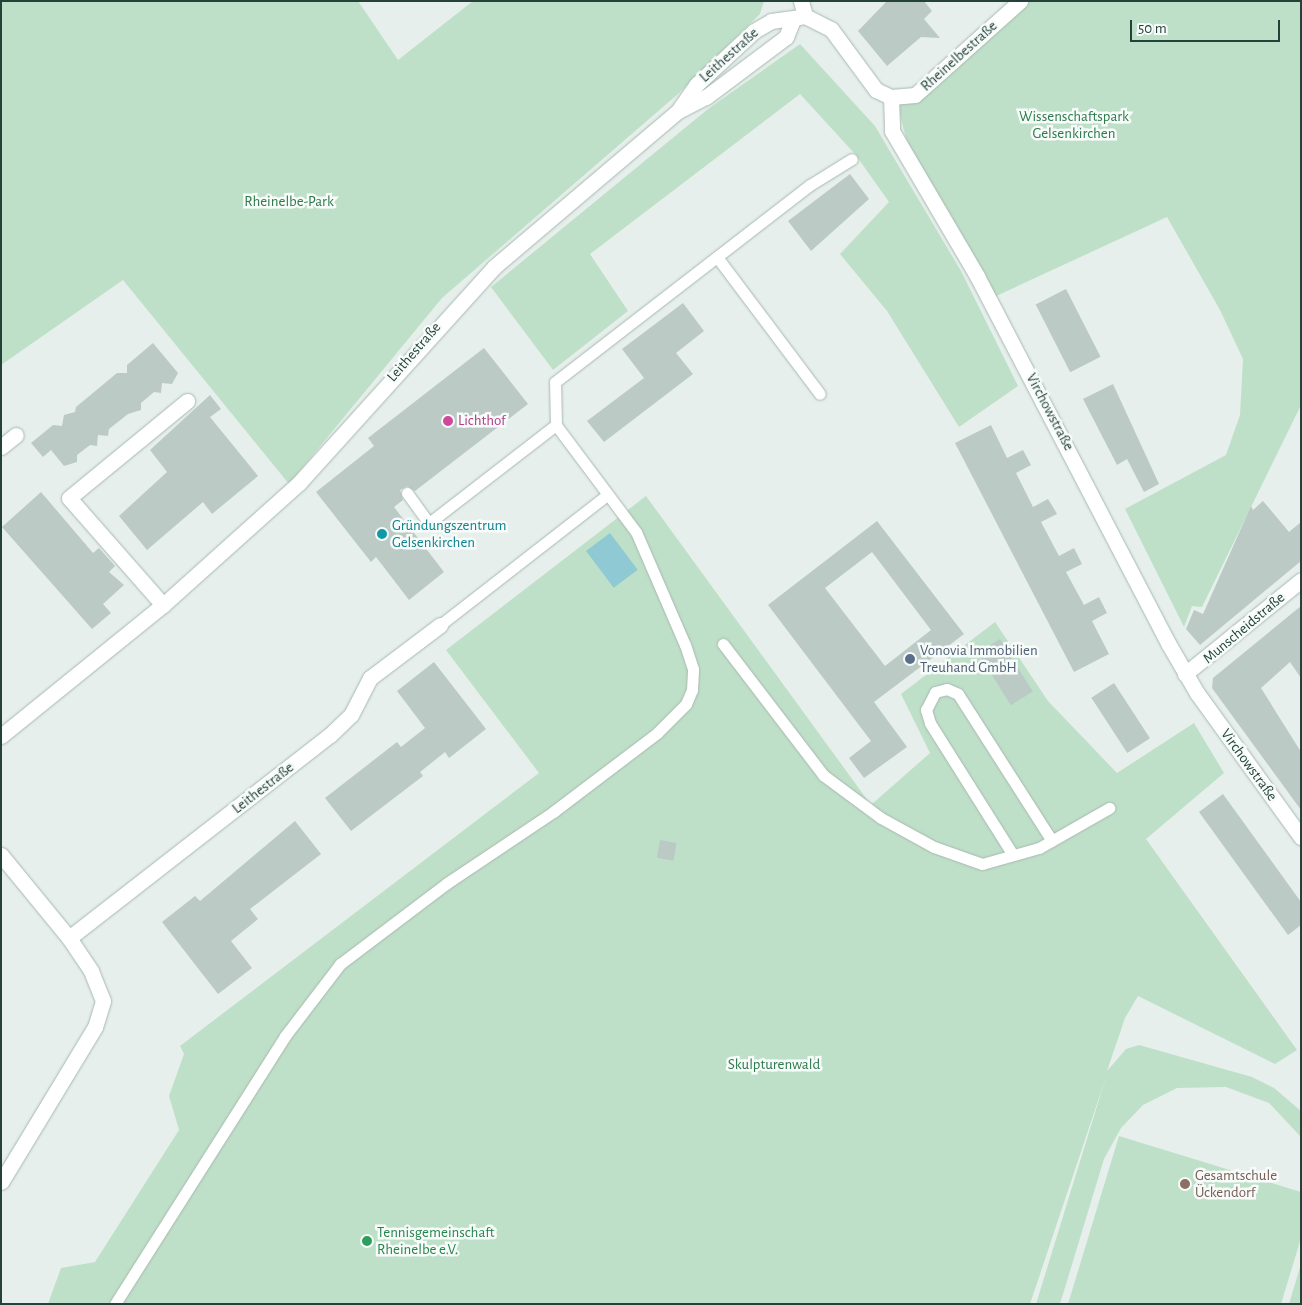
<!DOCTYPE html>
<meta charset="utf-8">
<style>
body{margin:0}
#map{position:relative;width:1302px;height:1305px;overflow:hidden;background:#e6efeb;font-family:"Alegreya Sans",sans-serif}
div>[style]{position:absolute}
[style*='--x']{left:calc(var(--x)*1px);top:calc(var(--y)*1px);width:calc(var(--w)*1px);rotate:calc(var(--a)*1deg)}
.green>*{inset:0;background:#bfe0c8}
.water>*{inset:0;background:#8ec9d4;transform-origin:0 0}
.building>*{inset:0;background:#bbcac4;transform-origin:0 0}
.roads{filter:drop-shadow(0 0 1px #a8b8b2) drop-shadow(0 0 1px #a8b8b2)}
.lane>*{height:11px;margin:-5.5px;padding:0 5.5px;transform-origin:5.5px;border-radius:5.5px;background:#fff}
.street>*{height:15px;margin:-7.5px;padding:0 7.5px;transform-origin:7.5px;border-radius:7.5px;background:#fff}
.dots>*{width:14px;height:14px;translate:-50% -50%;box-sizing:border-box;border:2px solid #f7fbf9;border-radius:50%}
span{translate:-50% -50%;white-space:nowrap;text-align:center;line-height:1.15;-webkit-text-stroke:5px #f7fbf9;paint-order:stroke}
.street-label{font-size:15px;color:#24423a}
.park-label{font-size:15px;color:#2d7a4b}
.hotel-label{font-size:15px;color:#b23c85}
.left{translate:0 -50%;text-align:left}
.culture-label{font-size:15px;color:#0d838f}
.service-label{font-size:15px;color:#4e5e75}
.education-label{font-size:15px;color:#785e54}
.leisure-label{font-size:15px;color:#27864d}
.frame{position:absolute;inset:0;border:2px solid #24423a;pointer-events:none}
.scale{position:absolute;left:1130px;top:20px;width:150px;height:22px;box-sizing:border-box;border:2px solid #24423a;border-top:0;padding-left:6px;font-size:15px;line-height:18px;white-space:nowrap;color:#24423a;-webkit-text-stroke:4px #f7fbf9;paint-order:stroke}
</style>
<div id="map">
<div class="green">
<div style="clip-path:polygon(1px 1px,358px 1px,398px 60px,473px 1px,764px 1px,760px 14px,678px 94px,442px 298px,289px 484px,123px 280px,1px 365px)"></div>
<div style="clip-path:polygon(1030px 1px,1301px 1px,1301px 405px,1202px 607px,1192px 606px,1184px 627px,1125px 509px,1226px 455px,1240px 415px,1243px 359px,1220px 310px,1167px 217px,994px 297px,912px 161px,898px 107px)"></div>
<div style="clip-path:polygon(800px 44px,875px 126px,961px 271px,1018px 386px,959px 427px,887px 311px,840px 254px,889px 202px,855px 154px,800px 94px,590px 254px,628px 311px,553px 370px,491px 287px,708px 109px)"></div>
<div style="clip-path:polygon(646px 496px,871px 805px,930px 753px,901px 694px,995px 622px,1048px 701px,1117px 773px,1194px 723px,1224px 773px,1146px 839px,1297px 1050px,1275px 1064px,1138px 996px,1125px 1018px,1107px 1071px,1126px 1049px,1139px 1045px,1252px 1077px,1274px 1088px,1301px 1111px,1301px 1137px,1269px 1103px,1226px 1087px,1177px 1088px,1143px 1105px,1121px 1128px,1104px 1159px,1060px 1304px,1036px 1304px,1106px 1077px,1030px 1304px,48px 1304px,61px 1268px,95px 1262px,179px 1130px,169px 1096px,184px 1054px,180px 1046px,539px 773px,446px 650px)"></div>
<div style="clip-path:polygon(1119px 1136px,1301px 1192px,1301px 1238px,1281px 1304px,1068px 1304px)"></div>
<div style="clip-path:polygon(1301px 1264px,1301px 1304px,1289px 1304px)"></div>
</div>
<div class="water">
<div style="left:610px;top:533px;width:46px;height:30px;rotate:53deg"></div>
</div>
<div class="building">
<div style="clip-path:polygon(887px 1px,924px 1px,932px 11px,924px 19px,940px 38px,921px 37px,887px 66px,858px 31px)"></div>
<div style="clip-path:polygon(850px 174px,869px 199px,811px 251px,788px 221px)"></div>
<div style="left:1066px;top:289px;width:76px;height:34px;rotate:63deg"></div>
<div style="clip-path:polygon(683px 303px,704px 331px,676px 353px,693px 374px,604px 442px,587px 421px,644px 378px,622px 349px)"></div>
<div style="clip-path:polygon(153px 343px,178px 373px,172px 384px,162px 383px,161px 393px,154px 392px,141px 403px,141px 410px,128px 414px,109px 429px,108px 436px,98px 435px,97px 446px,90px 445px,77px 455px,77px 462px,64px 466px,51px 450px,43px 457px,31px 443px,53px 425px,62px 426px,64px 415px,75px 412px,76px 407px,117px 373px,127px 373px,127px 365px)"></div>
<div style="clip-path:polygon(484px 348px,528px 404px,415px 491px,407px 486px,400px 490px,403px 500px,394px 507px,444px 572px,409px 600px,376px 557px,371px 562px,316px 492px,374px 446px,368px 438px)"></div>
<div style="clip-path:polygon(1113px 384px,1159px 484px,1144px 492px,1127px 459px,1117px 465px,1083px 399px)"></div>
<div style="clip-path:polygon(210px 395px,221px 409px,210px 417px,258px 476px,212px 514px,203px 502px,147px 550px,119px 516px,167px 472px,150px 450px)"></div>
<div style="clip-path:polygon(991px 425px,1007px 458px,1023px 450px,1031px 465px,1016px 473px,1033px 507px,1048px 499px,1053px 507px,1057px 514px,1041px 522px,1059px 556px,1074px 548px,1082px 564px,1066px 572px,1084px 605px,1099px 597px,1107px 613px,1092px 621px,1109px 654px,1074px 672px,955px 443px)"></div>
<div style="clip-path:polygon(41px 492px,93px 553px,99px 548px,115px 566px,109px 572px,124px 585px,103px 604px,111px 613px,92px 629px,2px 527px)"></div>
<div style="clip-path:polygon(1263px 501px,1289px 532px,1301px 522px,1301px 561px,1200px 645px,1186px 629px,1194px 610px,1203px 614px,1251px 506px,1253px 510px)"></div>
<div style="clip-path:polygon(evenodd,877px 521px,964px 634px,874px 702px,907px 747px,864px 778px,849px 758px,871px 741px,768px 605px,877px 521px,872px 552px,931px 630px,885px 666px,825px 588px,872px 552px)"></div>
<div style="clip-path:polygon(1301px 606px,1301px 678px,1290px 662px,1261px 688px,1301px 752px,1301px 810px,1212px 688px,1213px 678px)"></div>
<div style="left:1000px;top:639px;width:62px;height:26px;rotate:58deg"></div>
<div style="clip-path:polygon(434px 662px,486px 729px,449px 758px,445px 752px,420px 772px,423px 776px,351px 831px,325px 798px,397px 742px,401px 747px,425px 728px,397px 691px)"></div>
<div style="left:1114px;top:683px;width:66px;height:27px;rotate:57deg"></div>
<div style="clip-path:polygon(1223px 794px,1301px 902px,1301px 925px,1288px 935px,1199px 812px)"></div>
<div style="clip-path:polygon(295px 821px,321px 854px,250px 909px,258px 919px,231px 941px,252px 968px,218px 994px,162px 922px,195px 896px,200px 901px)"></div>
<div style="left:660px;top:840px;width:17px;height:18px;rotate:10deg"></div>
</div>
<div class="roads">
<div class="lane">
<div style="--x:717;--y:257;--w:171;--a:53.1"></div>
<div style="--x:407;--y:493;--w:37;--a:54"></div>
<div style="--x:429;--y:523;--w:160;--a:-37.7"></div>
<div style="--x:440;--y:625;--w:212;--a:-37.9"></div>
<div style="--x:723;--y:644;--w:165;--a:52.6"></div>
<div style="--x:823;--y:775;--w:72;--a:36.6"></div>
<div style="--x:881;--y:818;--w:60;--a:28.7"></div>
<div style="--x:934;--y:847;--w:51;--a:19.5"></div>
<div style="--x:982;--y:864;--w:59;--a:-15.7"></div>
<div style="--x:1039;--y:848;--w:81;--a:-29.7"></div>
<div style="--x:1013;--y:855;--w:156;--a:-122.2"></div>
<div style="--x:930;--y:723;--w:14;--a:-107"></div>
<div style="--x:926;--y:710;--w:20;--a:-63"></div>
<div style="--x:935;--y:692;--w:12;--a:-14"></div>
<div style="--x:947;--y:689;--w:12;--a:24"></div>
<div style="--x:958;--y:694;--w:174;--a:57.4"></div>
<div style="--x:115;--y:1304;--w:317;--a:-57.6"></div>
<div style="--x:285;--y:1036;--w:91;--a:-52.6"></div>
<div style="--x:340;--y:964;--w:134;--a:-37.1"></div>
<div style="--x:447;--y:883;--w:128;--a:-33.8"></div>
<div style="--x:553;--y:812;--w:131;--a:-37.2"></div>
<div style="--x:657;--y:733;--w:41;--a:-45"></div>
<div style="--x:686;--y:704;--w:15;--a:-67"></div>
<div style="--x:692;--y:690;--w:21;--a:-87"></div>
<div style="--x:693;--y:669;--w:25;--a:-108"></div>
<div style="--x:685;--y:645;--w:123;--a:-113.4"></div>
<div style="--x:636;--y:532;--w:134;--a:-126.8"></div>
<div style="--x:556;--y:425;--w:43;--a:-91.3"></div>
<div style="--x:555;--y:382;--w:322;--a:-37.7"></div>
<div style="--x:810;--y:185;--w:49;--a:-31.8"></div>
</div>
<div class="street">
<div style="--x:801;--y:1;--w:16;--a:75"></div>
<div style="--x:805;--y:16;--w:29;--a:27"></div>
<div style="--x:831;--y:29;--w:76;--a:53.6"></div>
<div style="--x:876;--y:90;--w:17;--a:25"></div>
<div style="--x:891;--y:97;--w:24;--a:-5"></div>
<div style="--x:915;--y:95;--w:141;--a:-41.8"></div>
<div style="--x:891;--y:97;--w:34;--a:88"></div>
<div style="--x:892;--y:131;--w:168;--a:59.6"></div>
<div style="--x:977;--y:276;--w:414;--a:62.5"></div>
<div style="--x:1168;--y:643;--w:58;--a:59.9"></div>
<div style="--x:1197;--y:693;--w:178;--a:54.2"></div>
<div style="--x:680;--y:108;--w:29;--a:-55"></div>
<div style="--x:697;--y:84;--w:78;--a:-42.9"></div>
<div style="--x:754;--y:31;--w:20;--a:-30"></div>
<div style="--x:771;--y:21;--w:30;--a:-8"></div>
<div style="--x:1;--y:447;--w:19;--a:-39"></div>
<div style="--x:163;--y:605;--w:142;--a:-131.3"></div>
<div style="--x:69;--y:498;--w:153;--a:-39.4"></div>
<div style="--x:1185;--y:674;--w:149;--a:-39"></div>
<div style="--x:1;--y:736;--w:208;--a:-39"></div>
<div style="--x:163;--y:605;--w:183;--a:-41.9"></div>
<div style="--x:299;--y:483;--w:291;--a:-47.9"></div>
<div style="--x:494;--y:267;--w:241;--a:-40.3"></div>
<div style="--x:678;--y:111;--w:31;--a:-27"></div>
<div style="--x:706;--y:97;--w:100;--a:-36.9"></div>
<div style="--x:786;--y:37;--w:18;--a:-68"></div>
<div style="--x:1;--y:855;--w:107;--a:50.7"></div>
<div style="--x:69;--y:938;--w:40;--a:56"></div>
<div style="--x:91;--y:971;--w:32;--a:68"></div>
<div style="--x:103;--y:1001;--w:27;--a:107"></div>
<div style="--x:95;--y:1027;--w:181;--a:121.2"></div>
<div style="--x:69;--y:938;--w:331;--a:-37.9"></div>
<div style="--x:330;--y:735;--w:29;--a:-44"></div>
<div style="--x:351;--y:715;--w:42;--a:-62.8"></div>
<div style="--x:370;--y:678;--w:88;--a:-37.1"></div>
</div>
</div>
<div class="dots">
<div style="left:448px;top:421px;background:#d1479c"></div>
<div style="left:382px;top:534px;background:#0f9aa8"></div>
<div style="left:910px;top:659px;background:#5c6f8a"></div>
<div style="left:1185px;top:1184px;background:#8d6e63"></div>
<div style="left:367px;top:1241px;background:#2e9e5b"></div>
</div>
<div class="street-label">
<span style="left:729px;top:55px;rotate:-42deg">Leithestraße</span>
<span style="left:959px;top:56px;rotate:-42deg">Rheinelbestraße</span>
<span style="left:414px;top:352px;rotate:-49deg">Leithestraße</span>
<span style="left:1050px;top:412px;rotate:62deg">Virchowstraße</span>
<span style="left:1244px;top:628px;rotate:-40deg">Munscheidstraße</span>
<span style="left:1249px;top:765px;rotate:54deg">Virchowstraße</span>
<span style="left:263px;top:788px;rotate:-38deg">Leithestraße</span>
</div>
<div class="park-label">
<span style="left:1074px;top:125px">Wissenschaftspark<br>Gelsenkirchen</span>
<span style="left:289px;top:202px">Rheinelbe-Park</span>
<span style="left:774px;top:1065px">Skulpturenwald</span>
</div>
<div class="hotel-label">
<span class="left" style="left:458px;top:421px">Lichthof</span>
</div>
<div class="culture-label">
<span class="left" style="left:392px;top:534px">Gründungszentrum<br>Gelsenkirchen</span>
</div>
<div class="service-label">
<span class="left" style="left:920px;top:659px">Vonovia Immobilien<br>Treuhand GmbH</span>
</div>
<div class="education-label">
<span class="left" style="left:1195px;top:1184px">Gesamtschule<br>Ückendorf</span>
</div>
<div class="leisure-label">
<span class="left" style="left:377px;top:1241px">Tennisgemeinschaft<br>Rheinelbe e.V.</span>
</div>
<div class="frame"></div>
<div class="scale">50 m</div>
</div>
